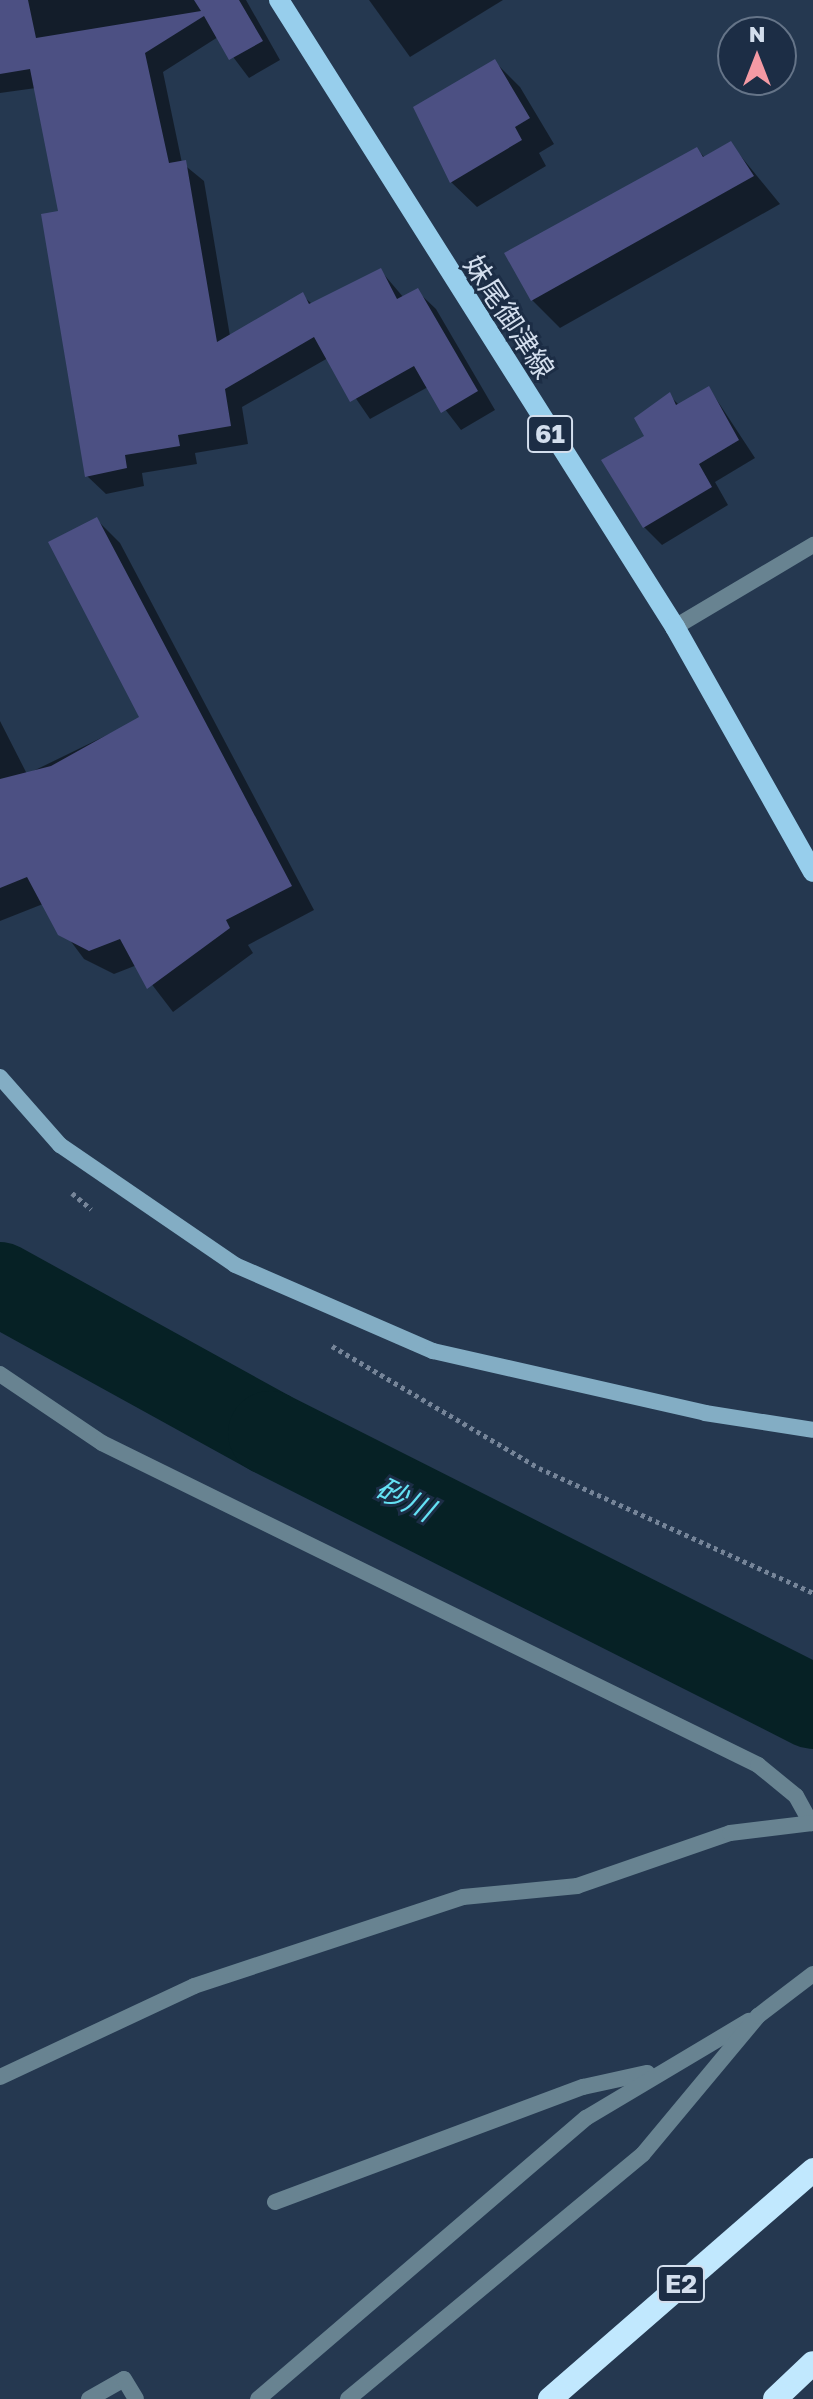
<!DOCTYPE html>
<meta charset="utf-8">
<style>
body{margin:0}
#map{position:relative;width:813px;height:2399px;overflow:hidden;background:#253850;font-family:"Golos Text","Noto Sans JP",sans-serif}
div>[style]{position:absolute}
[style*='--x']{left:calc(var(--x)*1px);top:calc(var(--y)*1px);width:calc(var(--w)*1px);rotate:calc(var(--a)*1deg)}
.shadow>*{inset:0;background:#0007}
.river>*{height:84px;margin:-42px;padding:0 42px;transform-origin:42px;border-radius:42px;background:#062125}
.building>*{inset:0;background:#4c5083}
.path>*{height:5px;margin-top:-2.5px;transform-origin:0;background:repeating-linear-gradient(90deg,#768599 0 4px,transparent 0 8px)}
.street>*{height:16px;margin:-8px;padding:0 8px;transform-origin:8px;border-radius:8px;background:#688391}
.secondary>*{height:16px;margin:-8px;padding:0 8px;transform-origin:8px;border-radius:8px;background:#83adc4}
.primary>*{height:20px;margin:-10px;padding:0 10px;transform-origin:10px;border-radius:10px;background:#97ceec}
.highway>*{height:24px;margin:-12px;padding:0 12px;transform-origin:12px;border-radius:12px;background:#c1e8fe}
span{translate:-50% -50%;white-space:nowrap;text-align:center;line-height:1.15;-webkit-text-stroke:6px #1c2d45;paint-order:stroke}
.shield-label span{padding:2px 6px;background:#1c2d45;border:2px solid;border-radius:6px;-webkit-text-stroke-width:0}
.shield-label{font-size:26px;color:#d3deed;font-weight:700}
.street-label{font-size:28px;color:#d3deed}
.water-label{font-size:30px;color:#64e1f4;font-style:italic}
.north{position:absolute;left:717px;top:16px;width:80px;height:80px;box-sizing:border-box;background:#1c2d45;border:2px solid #657488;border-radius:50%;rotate:0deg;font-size:22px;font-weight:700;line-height:32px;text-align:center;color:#d3deed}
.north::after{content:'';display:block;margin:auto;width:28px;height:36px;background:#f49aa4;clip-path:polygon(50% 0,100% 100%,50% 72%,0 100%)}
</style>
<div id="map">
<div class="shadow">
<div style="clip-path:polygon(0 0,246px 0,280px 60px,249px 78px,218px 37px,163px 72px,182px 163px,204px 181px,230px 336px,302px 295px,312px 304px,381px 271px,404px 298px,417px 291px,436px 309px,495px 410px,461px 430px,428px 387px,370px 419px,328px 358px,242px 407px,248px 444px,195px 453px,197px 464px,142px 473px,144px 486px,106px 494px,87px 476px,60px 213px,36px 88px,0 93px)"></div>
<div style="clip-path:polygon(369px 0,503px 0,410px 57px)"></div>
<div style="clip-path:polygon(494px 61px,520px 87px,554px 144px,539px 153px,546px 166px,477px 207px,451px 182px)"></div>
<div style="clip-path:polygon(730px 143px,780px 204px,560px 328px,532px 300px,697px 149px,705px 158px)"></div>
<div style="clip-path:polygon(709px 388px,755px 458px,715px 482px,728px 505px,662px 545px,644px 527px,647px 436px,669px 395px,680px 406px)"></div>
<div style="clip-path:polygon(96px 519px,120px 543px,314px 910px,248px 945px,253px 953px,173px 1012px,137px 965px,114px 974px,84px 959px,43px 904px,0 921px,0 721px,27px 774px,142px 718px)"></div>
</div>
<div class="river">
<div style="--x:0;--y:1284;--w:308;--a:28.9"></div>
<div style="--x:270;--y:1433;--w:608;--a:26.78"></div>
</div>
<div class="building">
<div style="clip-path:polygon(0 0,28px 0,36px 38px,201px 11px,194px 0,239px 0,263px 41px,229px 60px,204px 16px,145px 53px,169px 163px,186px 160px,217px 342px,303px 292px,309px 304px,381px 268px,397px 299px,418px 288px,478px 391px,441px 413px,414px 366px,350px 402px,314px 337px,225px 389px,231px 426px,178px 435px,180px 446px,125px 455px,127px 468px,85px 477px,41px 214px,58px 211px,30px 69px,0 74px)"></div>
<div style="clip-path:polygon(495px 59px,530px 118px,515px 127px,522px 140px,450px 183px,413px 107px)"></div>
<div style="clip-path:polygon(731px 141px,754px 176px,531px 301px,504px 253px,697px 147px,703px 157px)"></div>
<div style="clip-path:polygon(709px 386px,739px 440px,699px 464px,712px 487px,643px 528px,601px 460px,644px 436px,634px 418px,670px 392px,676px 405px)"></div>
<div style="clip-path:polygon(97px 517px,292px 886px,226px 920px,230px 928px,147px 989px,120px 939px,89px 951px,58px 935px,27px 877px,0 888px,0 779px,51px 766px,139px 717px,48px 542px)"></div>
</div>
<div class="path">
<div style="--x:72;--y:1193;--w:25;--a:40"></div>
<div style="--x:332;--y:1346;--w:240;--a:30.5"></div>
<div style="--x:539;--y:1468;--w:301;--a:24.5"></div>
</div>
<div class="street">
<div style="--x:675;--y:627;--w:161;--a:-30.7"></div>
<div style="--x:0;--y:1374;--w:123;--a:34.1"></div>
<div style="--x:102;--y:1443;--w:731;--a:26.14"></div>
<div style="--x:758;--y:1765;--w:49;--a:39.2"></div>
<div style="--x:796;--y:1796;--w:31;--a:61"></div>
<div style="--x:0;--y:2077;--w:214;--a:-25.1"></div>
<div style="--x:194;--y:1986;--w:283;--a:-18.3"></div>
<div style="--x:463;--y:1897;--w:115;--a:-5.5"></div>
<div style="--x:577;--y:1886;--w:162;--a:-19.1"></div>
<div style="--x:730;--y:1833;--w:84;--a:-6.9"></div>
<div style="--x:275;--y:2202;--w:329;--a:-20.5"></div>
<div style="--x:583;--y:2087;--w:66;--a:-12.3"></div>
<div style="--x:89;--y:2399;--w:40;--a:-29.7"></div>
<div style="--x:124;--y:2379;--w:23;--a:59"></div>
<div style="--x:258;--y:2399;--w:432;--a:-40.6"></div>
<div style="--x:586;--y:2118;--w:190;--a:-30.8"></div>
<div style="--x:348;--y:2399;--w:383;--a:-39.7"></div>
<div style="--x:643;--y:2154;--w:180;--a:-50.2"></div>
<div style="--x:758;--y:2016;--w:69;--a:-37.4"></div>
</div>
<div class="secondary">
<div style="--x:0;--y:1077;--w:91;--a:48.6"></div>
<div style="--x:60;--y:1145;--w:212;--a:34.4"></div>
<div style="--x:235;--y:1265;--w:216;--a:23.5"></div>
<div style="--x:433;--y:1351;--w:279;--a:12.8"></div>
<div style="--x:705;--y:1413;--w:109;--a:8.9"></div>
</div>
<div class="primary">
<div style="--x:279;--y:0;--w:742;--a:57.72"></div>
<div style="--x:675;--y:627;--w:281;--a:60.6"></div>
</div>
<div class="highway">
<div style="--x:550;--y:2399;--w:349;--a:-41"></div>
<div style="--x:775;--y:2399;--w:52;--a:-43.5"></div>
</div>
<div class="shield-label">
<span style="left:550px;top:434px">61</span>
<span style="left:681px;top:2284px">E2</span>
</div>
<div class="street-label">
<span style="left:509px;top:317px;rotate:57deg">妹尾御津線</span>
</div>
<div class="water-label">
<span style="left:405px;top:1499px;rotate:26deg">砂川</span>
</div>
<div class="north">N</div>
</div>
